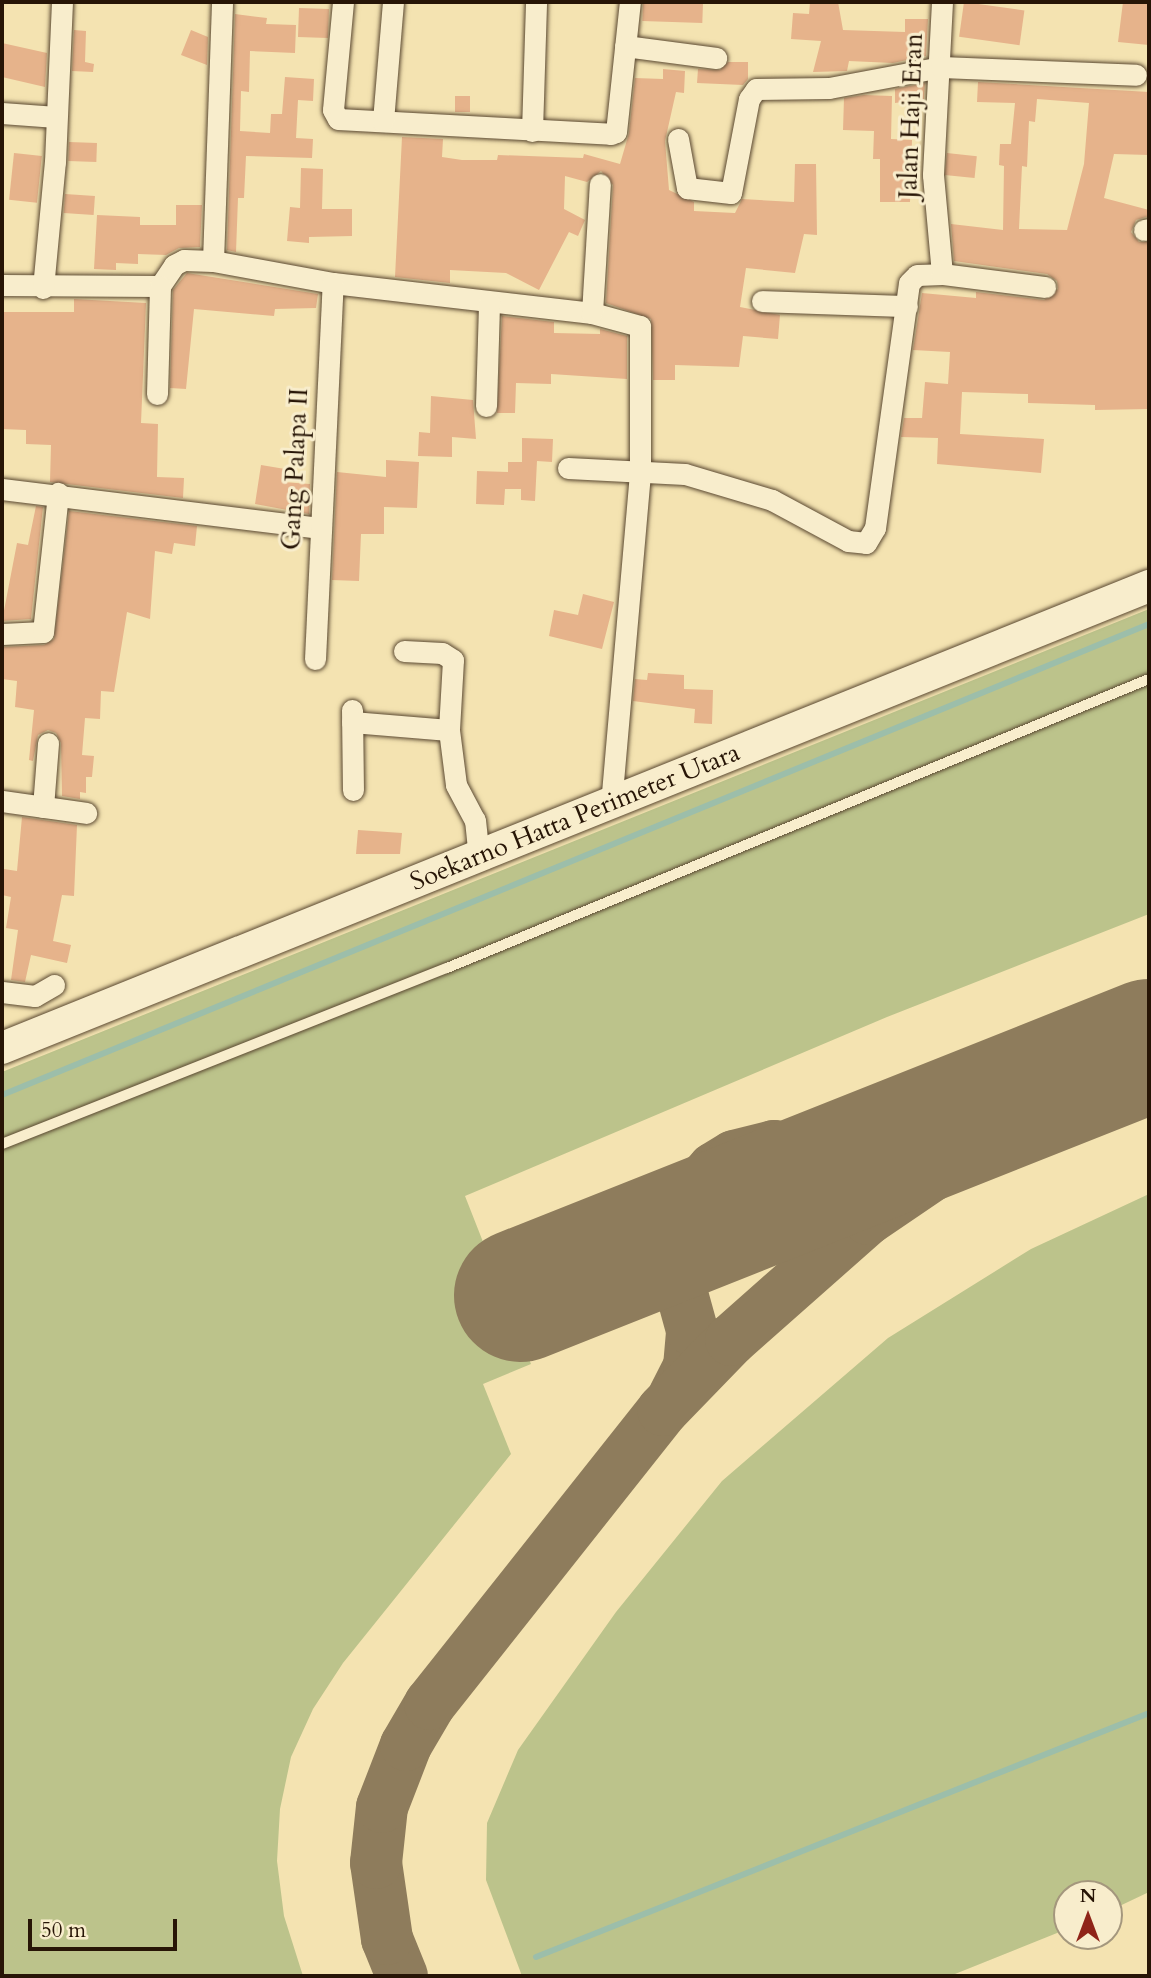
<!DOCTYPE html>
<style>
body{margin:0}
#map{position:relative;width:1151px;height:1978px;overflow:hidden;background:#f4e3b1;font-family:Cardo,serif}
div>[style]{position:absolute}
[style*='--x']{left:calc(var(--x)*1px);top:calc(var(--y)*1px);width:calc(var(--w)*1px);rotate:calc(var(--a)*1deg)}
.green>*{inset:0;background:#bcc38b}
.stream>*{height:6px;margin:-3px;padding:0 3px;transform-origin:3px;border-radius:3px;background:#9cbeaa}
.taxiway>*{height:52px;margin:-26px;padding:0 26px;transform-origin:26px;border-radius:26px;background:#8e7c5c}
.runway>*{height:133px;margin:-66.5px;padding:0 66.5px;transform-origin:66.5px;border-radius:66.5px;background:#8e7c5c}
.building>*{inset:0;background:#e6b38b;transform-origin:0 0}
.roads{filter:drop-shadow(0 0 2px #5a4831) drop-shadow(0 0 2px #5a4831)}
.lane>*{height:10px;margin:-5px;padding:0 5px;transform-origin:5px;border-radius:5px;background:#f8edcc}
.street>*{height:21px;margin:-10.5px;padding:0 10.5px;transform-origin:10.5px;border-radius:10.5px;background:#f8edcc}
.secondary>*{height:32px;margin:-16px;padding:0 16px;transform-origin:16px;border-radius:16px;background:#f8edcc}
span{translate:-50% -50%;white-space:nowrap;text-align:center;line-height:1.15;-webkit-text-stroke:6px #f8edcc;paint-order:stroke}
.street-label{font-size:26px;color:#271506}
.frame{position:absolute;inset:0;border:4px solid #271506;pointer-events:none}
.north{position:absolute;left:1053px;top:1880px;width:70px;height:70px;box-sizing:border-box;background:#f8edcc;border:2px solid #a4977d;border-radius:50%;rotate:0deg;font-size:19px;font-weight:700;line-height:28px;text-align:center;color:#271506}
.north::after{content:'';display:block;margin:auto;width:24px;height:32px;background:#8f2418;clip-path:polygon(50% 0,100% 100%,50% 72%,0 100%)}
.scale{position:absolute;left:28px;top:1919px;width:149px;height:32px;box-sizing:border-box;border:4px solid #271506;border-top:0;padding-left:9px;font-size:21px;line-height:24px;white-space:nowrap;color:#271506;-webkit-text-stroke:5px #f8edcc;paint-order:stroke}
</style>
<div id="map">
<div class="green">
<div style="clip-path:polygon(1149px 609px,1149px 914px,887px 1017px,465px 1196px,531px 1364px,483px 1384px,511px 1454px,343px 1663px,313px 1709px,291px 1757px,280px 1809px,277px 1861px,284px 1916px,303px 1976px,2px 1976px,2px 1072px)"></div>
<div style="clip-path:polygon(1149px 1194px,1149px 1892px,1109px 1911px,1109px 1894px,1067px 1894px,1067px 1929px,950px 1976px,522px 1976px,486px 1880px,487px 1823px,518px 1750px,616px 1612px,722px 1481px,888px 1338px,1031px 1249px)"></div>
</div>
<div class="stream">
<div style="--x:2;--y:1095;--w:1240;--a:-22.32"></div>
<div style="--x:536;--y:1957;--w:660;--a:-21.7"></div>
</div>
<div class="taxiway">
<div style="--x:674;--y:1396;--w:33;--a:-63"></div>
<div style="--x:689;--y:1367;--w:37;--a:-85"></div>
<div style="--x:692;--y:1330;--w:72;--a:-105.4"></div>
<div style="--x:673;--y:1261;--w:21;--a:-90"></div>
<div style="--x:673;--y:1240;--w:40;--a:-74"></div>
<div style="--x:684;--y:1202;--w:45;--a:-48.6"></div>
<div style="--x:714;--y:1168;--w:23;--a:-31"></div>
<div style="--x:734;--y:1156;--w:41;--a:-14"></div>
<div style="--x:774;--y:1146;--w:64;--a:9"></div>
<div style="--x:837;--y:1156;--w:33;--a:-7"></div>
<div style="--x:870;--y:1152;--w:111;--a:-20.6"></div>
<div style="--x:402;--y:1976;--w:40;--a:-112"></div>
<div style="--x:387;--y:1939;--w:77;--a:-98.2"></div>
<div style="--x:376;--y:1863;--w:56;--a:-83.9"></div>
<div style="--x:382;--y:1807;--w:66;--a:-68.8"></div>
<div style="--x:406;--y:1745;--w:48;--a:-59.7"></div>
<div style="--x:430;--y:1704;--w:375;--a:-51.6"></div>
<div style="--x:663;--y:1410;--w:98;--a:-45.8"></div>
<div style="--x:731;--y:1340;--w:183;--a:-41.5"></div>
<div style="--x:868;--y:1219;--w:171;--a:-34.2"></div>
<div style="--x:1009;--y:1123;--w:158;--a:-27.9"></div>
</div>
<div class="runway">
<div style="--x:520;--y:1295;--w:677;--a:-21.68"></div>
</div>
<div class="building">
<div style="left:643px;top:2px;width:60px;height:19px;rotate:2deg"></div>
<div style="clip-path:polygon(810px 2px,838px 2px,843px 30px,905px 32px,905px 19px,928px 19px,926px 56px,893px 63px,849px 61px,847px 71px,813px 72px,821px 41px,791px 39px,793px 13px,809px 14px)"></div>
<div style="left:964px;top:2px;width:61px;height:35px;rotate:8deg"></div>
<div style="clip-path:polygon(1123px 2px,1149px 4px,1149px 45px,1118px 42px)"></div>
<div style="left:299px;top:8px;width:30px;height:29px;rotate:2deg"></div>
<div style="clip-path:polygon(235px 14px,267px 18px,266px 24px,296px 25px,295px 53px,250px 51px,249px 92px,241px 91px,240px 131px,270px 133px,271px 114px,282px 114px,285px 77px,314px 79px,313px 101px,298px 100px,296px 138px,313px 139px,312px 158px,246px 156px,244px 198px,238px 198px,236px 252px,227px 250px)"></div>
<div style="clip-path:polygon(74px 30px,86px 31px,85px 62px,94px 64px,93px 72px,72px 71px)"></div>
<div style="clip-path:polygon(191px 30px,208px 37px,207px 65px,181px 55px)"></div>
<div style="clip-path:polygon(2px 43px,47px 53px,45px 87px,2px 77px)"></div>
<div style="clip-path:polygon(728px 62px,748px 62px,748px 79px,743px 85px,697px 83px,698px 69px,720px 70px)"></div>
<div style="clip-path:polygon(663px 69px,685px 71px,684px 93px,676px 92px,665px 141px,669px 190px,694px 202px,694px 211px,735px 213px,742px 199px,794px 202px,795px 164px,816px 164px,817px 235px,804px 234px,795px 273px,746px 268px,740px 307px,780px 315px,778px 339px,743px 336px,739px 367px,675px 365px,675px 380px,653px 380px,651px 319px,606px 303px,613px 185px,601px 171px,587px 182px,565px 176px,564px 209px,585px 220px,578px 236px,569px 232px,539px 290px,506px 273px,450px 270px,450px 283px,395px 277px,402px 137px,443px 139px,442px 157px,462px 160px,497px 160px,498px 155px,583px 158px,584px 154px,620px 164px,629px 133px,635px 78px,663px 79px)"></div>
<div style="clip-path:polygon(evenodd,978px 82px,1149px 92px,1149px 155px,1114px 154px,1104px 198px,1149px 210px,1149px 216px,1136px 220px,1131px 232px,1139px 242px,1149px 242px,1149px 409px,1095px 410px,1095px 405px,1028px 403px,1028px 394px,962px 392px,960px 434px,1044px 439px,1041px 473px,937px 464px,938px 438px,901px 437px,904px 418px,922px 418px,925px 382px,948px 384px,950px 352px,913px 350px,922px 293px,976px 298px,976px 292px,1044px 300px,1058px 289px,1057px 281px,1047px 274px,954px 261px,951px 224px,1003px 230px,1004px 166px,999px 165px,1000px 144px,1011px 144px,1015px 103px,977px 102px,978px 82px,1037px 99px,1089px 103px,1084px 164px,1067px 230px,1019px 229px,1022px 166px,1027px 167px,1029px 121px,1035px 122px,1037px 99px)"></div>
<div style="clip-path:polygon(925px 83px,924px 99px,895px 103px,895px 89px)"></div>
<div style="clip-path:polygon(864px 95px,892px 96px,891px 139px,912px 140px,910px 202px,880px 202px,880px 159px,873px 159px,874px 131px,843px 130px,844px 98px)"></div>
<div style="left:455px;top:96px;width:15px;height:16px"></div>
<div style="left:69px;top:142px;width:28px;height:19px;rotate:2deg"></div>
<div style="left:14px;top:153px;width:28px;height:47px;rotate:6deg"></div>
<div style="left:947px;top:153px;width:30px;height:22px;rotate:6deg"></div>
<div style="clip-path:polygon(301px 168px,323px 169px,322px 209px,352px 209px,352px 236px,309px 237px,309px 243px,287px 241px,290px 207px,300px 208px)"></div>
<div style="left:65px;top:194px;width:30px;height:19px;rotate:4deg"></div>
<div style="clip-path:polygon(176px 205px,202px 205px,200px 247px,179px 248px,166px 255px,138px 254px,138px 264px,116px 263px,116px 270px,94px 269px,97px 215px,140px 217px,140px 225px,176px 225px)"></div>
<div style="clip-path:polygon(187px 273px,318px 294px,316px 308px,275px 309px,274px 316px,194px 309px,186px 389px,170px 388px,173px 290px)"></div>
<div style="clip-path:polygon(74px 299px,146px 303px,141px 423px,158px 424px,157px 477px,184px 478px,183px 498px,50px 482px,51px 445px,26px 444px,26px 430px,2px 429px,2px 312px,74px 312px)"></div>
<div style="clip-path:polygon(502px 316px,554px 322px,554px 333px,600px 334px,600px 329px,627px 336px,627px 379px,551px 374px,551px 384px,516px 383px,515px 413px,497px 413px)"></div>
<div style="clip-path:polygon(431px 396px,473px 400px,476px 439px,452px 437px,452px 457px,418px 456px,419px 432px,430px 433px)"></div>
<div style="clip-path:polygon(522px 438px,553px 439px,552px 462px,537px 461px,535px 501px,521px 500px,521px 489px,505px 489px,504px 505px,476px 504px,477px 471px,508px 472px,508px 462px,522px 462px)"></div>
<div style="clip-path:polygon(386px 460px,419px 462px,417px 508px,384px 507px,384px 534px,361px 534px,359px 581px,332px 580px,337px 472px,386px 477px)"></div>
<div style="clip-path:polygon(261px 465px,285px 469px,283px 482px,310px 484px,309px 514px,255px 504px)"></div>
<div style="clip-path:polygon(36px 506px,43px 507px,31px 619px,2px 621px,17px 543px,28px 545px)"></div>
<div style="clip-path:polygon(69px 511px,197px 526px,195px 546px,174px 543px,172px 554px,155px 551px,150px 619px,127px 612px,114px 692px,101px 691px,100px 719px,85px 718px,82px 755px,94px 756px,92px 777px,86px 777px,86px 793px,80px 792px,80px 799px,62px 796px,61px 743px,56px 733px,48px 730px,38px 735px,33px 761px,29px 760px,34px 710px,15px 707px,17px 681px,2px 679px,2px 647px,44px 645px,54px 639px)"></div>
<div style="clip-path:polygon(583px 594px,614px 602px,602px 649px,549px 636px,554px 610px,578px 615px)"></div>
<div style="clip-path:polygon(648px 673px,684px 675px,684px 689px,713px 690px,712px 724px,694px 723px,695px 709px,633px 701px,635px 679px,647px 680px)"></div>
<div style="clip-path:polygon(22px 817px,77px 825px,74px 896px,62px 895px,53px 941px,71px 945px,67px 963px,31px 955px,25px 982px,11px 980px,18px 930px,6px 928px,11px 897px,2px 895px,4px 869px,17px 871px)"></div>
<div style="clip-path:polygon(358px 830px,402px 833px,400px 854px,356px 854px)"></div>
</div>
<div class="roads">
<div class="lane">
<div style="--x:2;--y:1144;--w:479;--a:-21.6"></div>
<div style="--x:447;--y:968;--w:759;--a:-22.38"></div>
</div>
<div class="street">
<div style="--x:343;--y:2;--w:108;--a:95.3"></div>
<div style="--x:333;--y:110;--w:10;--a:61"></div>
<div style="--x:338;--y:119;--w:273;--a:3.1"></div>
<div style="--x:611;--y:134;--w:5;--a:-22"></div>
<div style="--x:616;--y:132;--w:131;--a:-83.9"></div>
<div style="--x:942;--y:2;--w:173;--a:93"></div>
<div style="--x:933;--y:175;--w:99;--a:84.8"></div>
<div style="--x:625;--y:46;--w:92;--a:7.5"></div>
<div style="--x:2;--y:113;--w:54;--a:4.2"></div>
<div style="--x:383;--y:121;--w:119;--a:-85.2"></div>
<div style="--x:532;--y:131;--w:129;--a:-88.2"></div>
<div style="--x:678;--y:139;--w:50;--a:79.6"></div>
<div style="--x:687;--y:188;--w:44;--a:6.5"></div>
<div style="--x:731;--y:193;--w:96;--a:-79.2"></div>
<div style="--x:749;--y:99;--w:12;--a:-55"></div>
<div style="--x:756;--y:89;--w:73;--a:-0.8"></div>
<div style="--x:829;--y:88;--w:114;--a:-10.6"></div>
<div style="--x:941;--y:67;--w:195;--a:2.3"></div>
<div style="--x:1144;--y:230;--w:5;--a:-11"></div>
<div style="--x:213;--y:261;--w:259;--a:-88"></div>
<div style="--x:2;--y:285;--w:158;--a:0.4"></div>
<div style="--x:160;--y:286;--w:25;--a:-56"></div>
<div style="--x:174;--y:265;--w:11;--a:-27"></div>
<div style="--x:184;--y:260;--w:29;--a:2"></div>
<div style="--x:213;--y:261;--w:122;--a:10.4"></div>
<div style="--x:333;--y:283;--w:261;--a:6.6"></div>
<div style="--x:592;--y:313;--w:50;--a:15.2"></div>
<div style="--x:640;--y:326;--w:147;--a:90"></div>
<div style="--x:640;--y:473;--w:330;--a:95"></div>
<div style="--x:43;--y:288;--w:127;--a:-84.6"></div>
<div style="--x:55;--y:162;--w:160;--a:-87.5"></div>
<div style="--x:762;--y:301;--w:145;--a:2"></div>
<div style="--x:592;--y:313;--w:129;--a:-86.5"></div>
<div style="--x:157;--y:394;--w:108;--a:-88.4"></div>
<div style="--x:486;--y:406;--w:103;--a:-88.3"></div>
<div style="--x:568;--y:468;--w:117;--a:2.9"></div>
<div style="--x:685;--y:474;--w:91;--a:16.6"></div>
<div style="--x:772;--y:500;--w:86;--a:28.3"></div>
<div style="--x:848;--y:541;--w:18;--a:6"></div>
<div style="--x:866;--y:543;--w:17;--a:-59"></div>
<div style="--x:875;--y:528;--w:247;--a:-82.1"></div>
<div style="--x:909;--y:283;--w:11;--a:-45"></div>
<div style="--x:917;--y:275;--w:25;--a:-2"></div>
<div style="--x:942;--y:274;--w:104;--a:7.2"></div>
<div style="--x:2;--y:489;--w:319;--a:7"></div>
<div style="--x:2;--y:634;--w:41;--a:-2.8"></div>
<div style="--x:43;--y:632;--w:140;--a:-83.8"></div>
<div style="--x:404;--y:651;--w:38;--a:3"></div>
<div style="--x:442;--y:653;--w:13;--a:32"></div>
<div style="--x:453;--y:660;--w:70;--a:93.3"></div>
<div style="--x:449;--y:730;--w:55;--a:82.7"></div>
<div style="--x:456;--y:785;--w:40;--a:62"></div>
<div style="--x:475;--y:820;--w:36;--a:84"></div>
<div style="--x:315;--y:659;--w:376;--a:-87.3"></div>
<div style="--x:352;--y:710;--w:80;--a:89.3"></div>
<div style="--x:352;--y:722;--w:97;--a:4.7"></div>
<div style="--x:2;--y:801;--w:85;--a:8.1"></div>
<div style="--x:43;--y:807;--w:64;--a:-85.5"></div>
<div style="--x:2;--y:992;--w:33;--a:7"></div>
<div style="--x:35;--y:996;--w:22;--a:-30"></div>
</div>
<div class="secondary">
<div style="--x:2;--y:1048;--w:1237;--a:-21.94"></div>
</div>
</div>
<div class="street-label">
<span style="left:911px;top:116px;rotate:-88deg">Jalan Haji Eran</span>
<span style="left:295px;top:469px;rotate:-87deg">Gang Palapa II</span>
<span style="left:575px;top:817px;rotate:-22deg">Soekarno Hatta Perimeter Utara</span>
</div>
<div class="frame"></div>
<div class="north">N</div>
<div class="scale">50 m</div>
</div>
